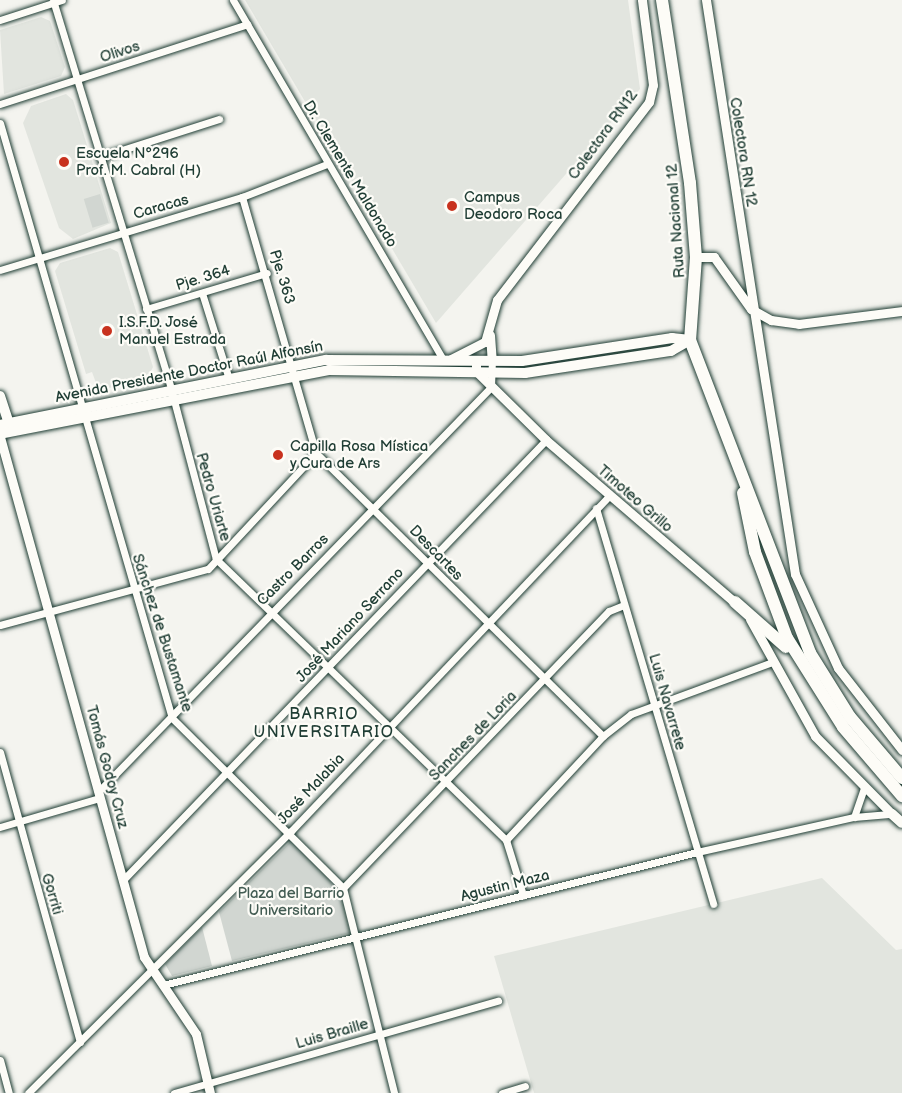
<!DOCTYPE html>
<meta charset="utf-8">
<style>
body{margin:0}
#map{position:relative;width:902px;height:1093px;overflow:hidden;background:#f4f4ef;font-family:"Balsamiq Sans",sans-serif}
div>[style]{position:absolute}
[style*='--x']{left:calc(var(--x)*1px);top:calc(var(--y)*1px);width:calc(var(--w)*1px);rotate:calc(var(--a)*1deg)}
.built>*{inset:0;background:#e2e5df}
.green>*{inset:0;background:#d1d6d1;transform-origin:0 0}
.roads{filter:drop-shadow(0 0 2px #1f3d34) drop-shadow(0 0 2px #1f3d34)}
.minor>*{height:7px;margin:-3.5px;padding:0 3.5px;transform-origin:3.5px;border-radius:3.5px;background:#fdfcf7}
.tertiary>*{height:9px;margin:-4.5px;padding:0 4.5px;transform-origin:4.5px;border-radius:4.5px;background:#fdfcf7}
.secondary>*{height:10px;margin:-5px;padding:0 5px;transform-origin:5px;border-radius:5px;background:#fdfcf7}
.trunk>*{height:12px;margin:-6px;padding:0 6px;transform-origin:6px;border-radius:6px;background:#fdfcf7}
.dots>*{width:16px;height:16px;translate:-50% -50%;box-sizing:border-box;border:3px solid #fdfcf7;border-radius:50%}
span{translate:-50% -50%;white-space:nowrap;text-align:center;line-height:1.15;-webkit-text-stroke:4.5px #fdfcf7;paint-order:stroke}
.street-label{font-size:15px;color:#1f3d34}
.poi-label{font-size:15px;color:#1f3d34}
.left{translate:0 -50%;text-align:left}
.park-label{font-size:15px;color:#435c53}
.neighbourhood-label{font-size:16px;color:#1f3d34;letter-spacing:1.5px}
</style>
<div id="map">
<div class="built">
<div style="clip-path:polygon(245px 0,628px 0,640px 89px,436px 323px)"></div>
<div style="clip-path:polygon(41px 17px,50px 21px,65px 67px,61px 76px,4px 94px,0 30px)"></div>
<div style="clip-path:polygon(66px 94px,73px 100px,111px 223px,73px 239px,59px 228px,23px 123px,31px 106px)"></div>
<div style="clip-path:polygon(110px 248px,118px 252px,153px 367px,148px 377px,99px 391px,92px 372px,86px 374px,55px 271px,60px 263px)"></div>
<div style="clip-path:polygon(822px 878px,896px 950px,902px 949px,902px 1093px,534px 1093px,494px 956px)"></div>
</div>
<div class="green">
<div style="left:100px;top:194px;width:30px;height:17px;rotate:73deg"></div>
<div style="clip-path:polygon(291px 841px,328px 878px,343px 902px,350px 933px,232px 961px,219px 912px)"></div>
<div style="clip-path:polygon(202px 927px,212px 966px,172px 976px,165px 964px)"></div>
</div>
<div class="roads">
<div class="minor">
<div style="--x:53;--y:0;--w:407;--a:73.1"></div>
<div style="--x:171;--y:389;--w:176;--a:75.2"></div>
<div style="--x:216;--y:559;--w:404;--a:44.1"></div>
<div style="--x:506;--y:840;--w:58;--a:72.8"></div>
<div style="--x:233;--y:0;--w:418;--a:59.7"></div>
<div style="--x:0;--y:20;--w:65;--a:-17.9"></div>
<div style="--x:0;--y:104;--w:260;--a:-17.9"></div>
<div style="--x:0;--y:123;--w:619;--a:73.88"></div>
<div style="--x:172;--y:718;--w:241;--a:44.8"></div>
<div style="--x:343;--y:888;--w:211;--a:76"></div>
<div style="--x:100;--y:157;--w:125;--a:-17.7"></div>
<div style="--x:242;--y:197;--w:266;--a:73.9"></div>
<div style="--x:316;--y:453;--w:403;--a:44.6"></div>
<div style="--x:0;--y:270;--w:253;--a:-16.8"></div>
<div style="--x:242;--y:197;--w:91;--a:-21.2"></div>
<div style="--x:202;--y:293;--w:90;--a:72.6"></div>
<div style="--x:146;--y:309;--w:126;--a:-16.6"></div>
<div style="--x:596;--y:508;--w:413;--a:73.5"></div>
<div style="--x:0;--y:625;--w:215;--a:-15.1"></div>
<div style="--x:208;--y:569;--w:158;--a:-47"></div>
<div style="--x:0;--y:752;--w:301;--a:74.6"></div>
<div style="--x:98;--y:792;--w:564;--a:-45.86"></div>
<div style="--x:491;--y:387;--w:26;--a:-88"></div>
<div style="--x:854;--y:817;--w:31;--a:-71"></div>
<div style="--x:0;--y:827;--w:104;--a:-16.2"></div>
<div style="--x:506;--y:840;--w:142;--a:-47"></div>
<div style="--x:603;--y:736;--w:36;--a:-38"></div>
<div style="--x:631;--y:714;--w:150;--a:-20.2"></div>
<div style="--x:123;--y:880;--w:610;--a:-46.13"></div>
<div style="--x:343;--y:888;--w:384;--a:-46.2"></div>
<div style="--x:609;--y:611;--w:16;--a:-22"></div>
<div style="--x:163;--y:985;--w:550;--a:-13.99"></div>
<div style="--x:697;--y:852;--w:161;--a:-12.6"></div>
<div style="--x:854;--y:817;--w:38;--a:-5"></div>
<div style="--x:0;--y:1060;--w:34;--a:75"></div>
<div style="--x:28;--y:1093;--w:371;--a:-44.9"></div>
<div style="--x:291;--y:831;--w:460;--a:-46.5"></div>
<div style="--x:174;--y:1093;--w:337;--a:-15.9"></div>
<div style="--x:502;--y:1093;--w:24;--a:-17"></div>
</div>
<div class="tertiary">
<div style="--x:706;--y:0;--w:581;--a:81.19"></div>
<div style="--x:795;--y:574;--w:103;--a:65.4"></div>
<div style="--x:838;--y:668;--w:104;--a:52"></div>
<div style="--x:696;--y:257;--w:18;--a:0"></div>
<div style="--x:714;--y:257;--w:64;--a:54.6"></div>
<div style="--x:751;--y:309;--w:23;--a:29"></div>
<div style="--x:771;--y:320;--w:28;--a:8"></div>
<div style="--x:799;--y:324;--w:104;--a:-7.2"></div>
<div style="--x:490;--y:335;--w:26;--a:86"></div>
<div style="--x:451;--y:359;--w:38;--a:-27"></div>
<div style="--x:485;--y:342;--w:44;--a:-74.1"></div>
<div style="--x:497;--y:300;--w:250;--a:-52.5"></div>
<div style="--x:649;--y:102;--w:17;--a:-77"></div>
<div style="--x:653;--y:85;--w:86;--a:-97.4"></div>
<div style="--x:476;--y:361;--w:10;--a:90"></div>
<div style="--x:476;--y:371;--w:98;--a:44.6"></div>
<div style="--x:546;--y:440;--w:255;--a:40.7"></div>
<div style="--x:0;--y:437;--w:540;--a:74.52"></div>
<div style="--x:144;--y:957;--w:93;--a:56"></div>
<div style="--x:196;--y:1034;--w:61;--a:76.7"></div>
<div style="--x:750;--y:619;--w:134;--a:60.9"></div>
<div style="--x:815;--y:736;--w:110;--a:45.4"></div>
</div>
<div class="secondary">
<div style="--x:0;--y:396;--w:33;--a:72"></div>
<div style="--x:0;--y:425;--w:332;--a:-11.3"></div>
<div style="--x:326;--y:360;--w:196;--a:0.3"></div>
<div style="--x:522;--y:361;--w:152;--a:-8.7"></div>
<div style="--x:672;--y:338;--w:18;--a:6"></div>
<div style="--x:0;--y:434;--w:335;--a:-11"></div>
<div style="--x:329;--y:370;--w:196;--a:0.9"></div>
<div style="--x:525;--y:373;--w:148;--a:-8.6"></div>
<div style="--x:671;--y:351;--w:22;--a:-30"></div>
<div style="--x:892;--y:814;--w:13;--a:42"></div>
</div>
<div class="trunk">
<div style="--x:662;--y:0;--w:185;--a:81.3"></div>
<div style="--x:690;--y:183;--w:74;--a:85.4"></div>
<div style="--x:696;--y:257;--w:83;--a:94.1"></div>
<div style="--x:690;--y:340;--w:335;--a:69"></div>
<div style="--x:810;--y:653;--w:75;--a:58"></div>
<div style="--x:850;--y:717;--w:80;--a:49.6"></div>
<div style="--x:743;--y:493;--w:60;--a:78.5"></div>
<div style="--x:755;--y:552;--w:92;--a:69.6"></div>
<div style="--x:787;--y:638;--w:105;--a:57.8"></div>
<div style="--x:843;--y:727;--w:91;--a:49.5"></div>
<div style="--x:735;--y:602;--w:68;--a:41.4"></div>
</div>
</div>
<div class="dots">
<div style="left:64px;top:162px;background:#c8321e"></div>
<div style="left:452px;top:206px;background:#c8321e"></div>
<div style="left:107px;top:331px;background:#c8321e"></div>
<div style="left:278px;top:455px;background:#c8321e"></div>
</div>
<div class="street-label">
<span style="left:120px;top:52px;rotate:-18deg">Olivos</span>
<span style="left:603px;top:135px;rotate:-54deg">Colectora RN12</span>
<span style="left:743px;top:152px;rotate:81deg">Colectora RN 12</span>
<span style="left:350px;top:174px;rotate:59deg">Dr. Clemente Maldonado</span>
<span style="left:161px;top:207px;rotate:-16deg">Caracas</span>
<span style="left:676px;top:221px;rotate:-94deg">Ruta Nacional 12</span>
<span style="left:282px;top:277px;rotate:73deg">Pje. 363</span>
<span style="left:203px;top:278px;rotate:-17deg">Pje. 364</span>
<span style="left:189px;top:372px;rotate:-11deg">Avenida Presidente Doctor Raúl Alfonsín</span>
<span style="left:213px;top:497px;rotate:74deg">Pedro Uriarte</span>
<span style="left:635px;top:499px;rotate:41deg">Timoteo Grillo</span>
<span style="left:436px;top:553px;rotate:46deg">Descartes</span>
<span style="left:293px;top:570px;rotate:-45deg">Castro Barros</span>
<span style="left:350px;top:625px;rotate:-47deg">José Mariano Serrano</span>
<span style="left:162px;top:633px;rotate:72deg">Sánchez de Bustamante</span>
<span style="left:667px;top:702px;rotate:74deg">Luis Navarrete</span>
<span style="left:473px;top:736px;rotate:-46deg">Sanches de Loria</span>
<span style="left:107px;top:767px;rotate:75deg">Tomás Godoy Cruz</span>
<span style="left:311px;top:789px;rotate:-47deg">José Malabia</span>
<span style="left:505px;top:886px;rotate:-14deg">Agustin Maza</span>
<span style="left:52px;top:894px;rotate:74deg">Gorriti</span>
<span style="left:332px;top:1034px;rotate:-16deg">Luis Braille</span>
</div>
<div class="poi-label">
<span class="left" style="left:76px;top:162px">Escuela Nº296<br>Prof. M. Cabral (H)</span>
<span class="left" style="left:464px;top:206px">Campus<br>Deodoro Roca</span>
<span class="left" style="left:119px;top:331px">I.S.F.D. José<br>Manuel Estrada</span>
<span class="left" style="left:290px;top:455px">Capilla Rosa Mística<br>y Cura de Ars</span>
</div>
<div class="park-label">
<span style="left:291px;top:902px">Plaza del Barrio<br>Universitario</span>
</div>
<div class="neighbourhood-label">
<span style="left:324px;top:724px">BARRIO<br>UNIVERSITARIO</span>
</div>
</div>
